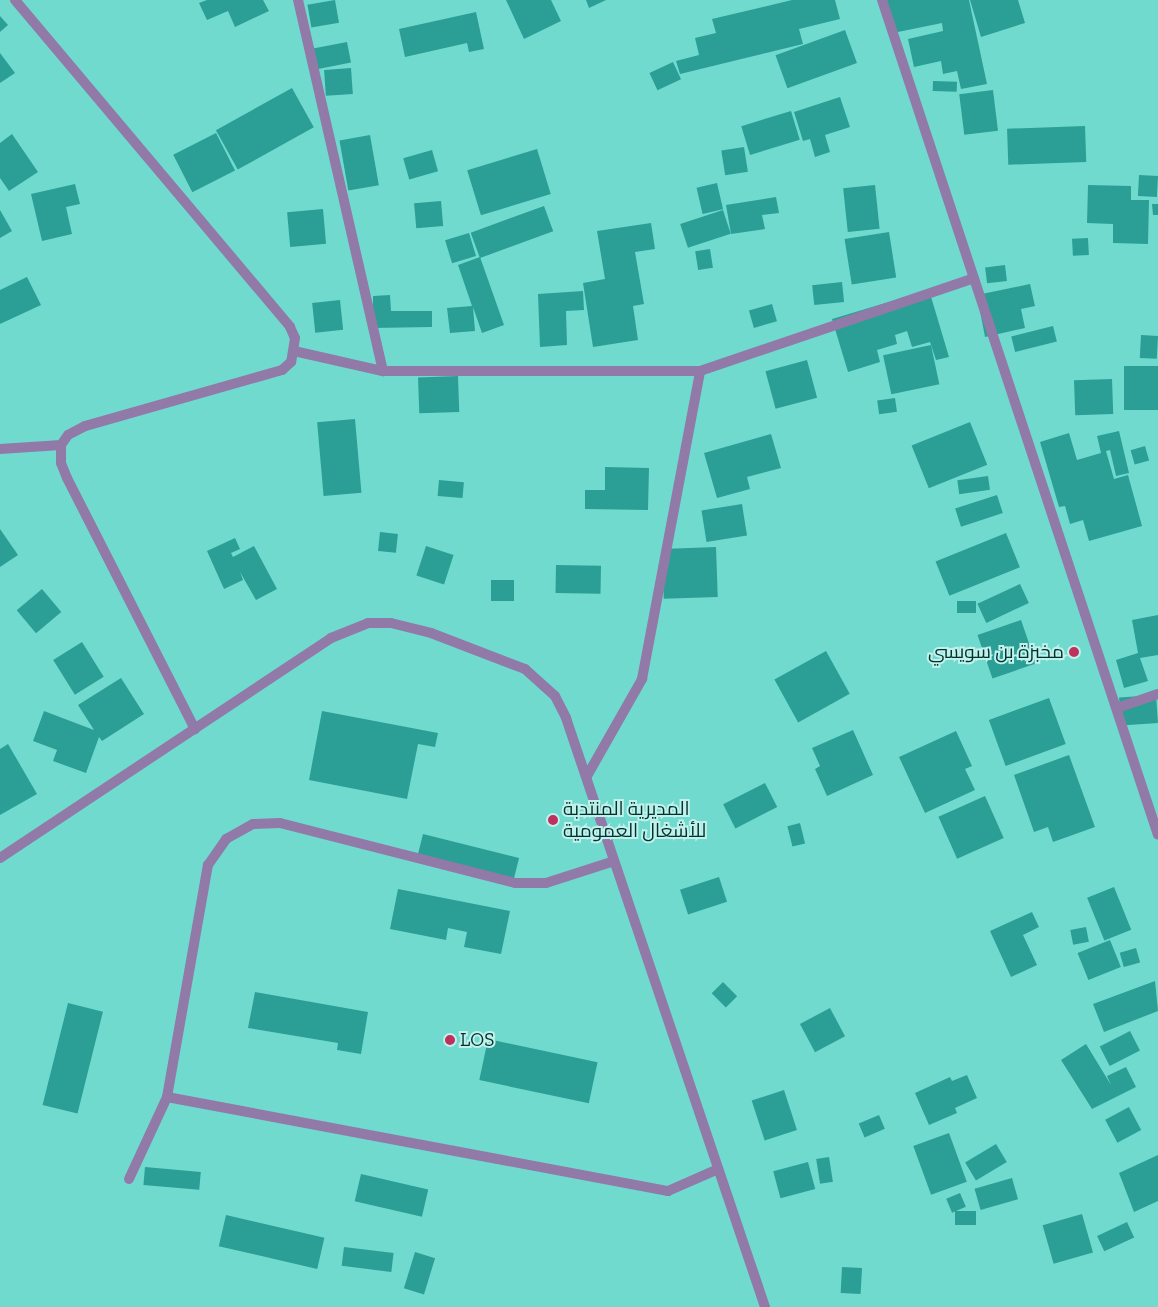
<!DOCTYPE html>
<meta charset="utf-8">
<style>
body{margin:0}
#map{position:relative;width:1158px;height:1307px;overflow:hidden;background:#71dacf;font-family:"Zilla Slab",Cairo,serif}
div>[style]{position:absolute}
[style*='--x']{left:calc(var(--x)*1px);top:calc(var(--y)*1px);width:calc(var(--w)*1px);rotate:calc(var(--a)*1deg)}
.building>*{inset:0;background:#2b9f95;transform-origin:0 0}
.minor>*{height:10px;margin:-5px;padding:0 5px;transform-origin:5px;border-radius:5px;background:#917aa8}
.tertiary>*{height:10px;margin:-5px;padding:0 5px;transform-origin:5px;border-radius:5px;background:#917aa8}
.dots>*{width:14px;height:14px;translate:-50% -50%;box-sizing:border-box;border:2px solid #c1f1eb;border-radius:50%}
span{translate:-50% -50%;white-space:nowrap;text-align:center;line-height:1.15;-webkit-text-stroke:4px #c1f1eb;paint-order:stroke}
.poi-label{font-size:19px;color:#01322e}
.right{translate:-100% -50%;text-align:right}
.left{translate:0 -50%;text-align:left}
</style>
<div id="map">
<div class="building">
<div style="clip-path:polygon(207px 0,263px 0,269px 11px,235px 27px,228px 11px,207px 20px,199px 3px)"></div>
<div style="left:335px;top:0;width:23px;height:28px;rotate:80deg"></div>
<div style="clip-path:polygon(506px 0,551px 0,561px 21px,524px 39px)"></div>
<div style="clip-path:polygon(586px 0,606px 0,589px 8px)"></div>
<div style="clip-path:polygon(792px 0,835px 0,840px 19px,799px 29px,803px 44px,680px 74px,676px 61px,699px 55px,695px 38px,716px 33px,712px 19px)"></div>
<div style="clip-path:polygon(886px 0,969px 0,987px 84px,961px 89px,957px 71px,943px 74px,941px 61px,914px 67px,908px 39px,943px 31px,942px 23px,893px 33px)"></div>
<div style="clip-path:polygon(970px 0,1018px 0,1025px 23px,981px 37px)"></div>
<div style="clip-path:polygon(476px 12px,484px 49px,469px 52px,467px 43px,405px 57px,399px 29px)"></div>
<div style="clip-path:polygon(0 16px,8px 25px,0 32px)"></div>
<div style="left:845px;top:30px;width:35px;height:74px;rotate:70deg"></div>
<div style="left:347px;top:42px;width:21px;height:36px;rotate:79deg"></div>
<div style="clip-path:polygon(0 53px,15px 73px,0 83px)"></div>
<div style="left:673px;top:62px;width:19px;height:26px;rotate:65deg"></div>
<div style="left:351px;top:68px;width:26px;height:27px;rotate:86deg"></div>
<div style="left:933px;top:81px;width:24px;height:10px;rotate:2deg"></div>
<div style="left:292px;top:88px;width:45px;height:87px;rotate:61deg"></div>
<div style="left:993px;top:90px;width:41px;height:34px;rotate:83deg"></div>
<div style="clip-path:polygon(840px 97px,850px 127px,825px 135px,830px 152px,815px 157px,810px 139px,803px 141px,794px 112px)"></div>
<div style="left:791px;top:111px;width:30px;height:52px;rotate:73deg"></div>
<div style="left:1085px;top:126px;width:36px;height:78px;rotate:88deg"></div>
<div style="left:216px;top:133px;width:42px;height:48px;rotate:63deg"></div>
<div style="clip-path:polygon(12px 134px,38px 172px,9px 191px,0 178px,0 143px)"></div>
<div style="left:370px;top:135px;width:51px;height:31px;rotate:80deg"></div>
<div style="left:744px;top:147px;width:25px;height:23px;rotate:81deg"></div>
<div style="left:537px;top:149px;width:47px;height:73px;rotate:73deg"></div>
<div style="left:432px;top:150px;width:22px;height:30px;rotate:74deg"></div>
<div style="left:1139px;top:175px;width:19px;height:21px;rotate:3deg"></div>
<div style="left:717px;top:183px;width:27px;height:21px;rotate:77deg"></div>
<div style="clip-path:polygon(75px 184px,80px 204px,66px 207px,72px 234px,42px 241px,31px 194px)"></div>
<div style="left:875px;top:185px;width:44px;height:32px;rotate:84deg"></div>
<div style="clip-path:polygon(1088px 185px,1131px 186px,1131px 200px,1149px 200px,1148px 244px,1113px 243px,1113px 224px,1087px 223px)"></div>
<div style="clip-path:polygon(776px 197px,779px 213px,762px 215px,765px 229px,731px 234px,726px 205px)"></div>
<div style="left:441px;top:201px;width:25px;height:27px;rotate:85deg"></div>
<div style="clip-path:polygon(1152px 204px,1158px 204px,1158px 215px,1153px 215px)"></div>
<div style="left:544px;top:206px;width:27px;height:78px;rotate:70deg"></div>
<div style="left:323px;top:209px;width:35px;height:36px;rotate:85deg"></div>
<div style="clip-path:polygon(0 210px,12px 231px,0 238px)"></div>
<div style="left:723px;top:210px;width:25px;height:45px;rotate:72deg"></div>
<div style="clip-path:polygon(651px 223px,655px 249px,635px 252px,644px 304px,633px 306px,638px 340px,593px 347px,583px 283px,605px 279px,597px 231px)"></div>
<div style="left:889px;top:232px;width:46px;height:45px;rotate:81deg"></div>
<div style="left:469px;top:233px;width:24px;height:25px;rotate:73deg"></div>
<div style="left:1088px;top:238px;width:17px;height:16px;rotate:87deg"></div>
<div style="left:710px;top:249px;width:19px;height:15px;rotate:81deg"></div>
<div style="clip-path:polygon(480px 257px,504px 325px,482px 333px,473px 307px,475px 331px,450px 333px,447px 308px,472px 306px,458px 265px)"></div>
<div style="left:1005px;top:265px;width:16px;height:20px;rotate:83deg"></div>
<div style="clip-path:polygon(27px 277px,41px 305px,0 324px,0 290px)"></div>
<div style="left:842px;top:282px;width:20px;height:30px;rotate:84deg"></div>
<div style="clip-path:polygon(1030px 284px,1035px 306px,1021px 309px,1025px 328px,985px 337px,977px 295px)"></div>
<div style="clip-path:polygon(929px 290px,949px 357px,936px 360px,930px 342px,912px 347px,907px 331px,895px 335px,897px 344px,877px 350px,880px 362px,848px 372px,832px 319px)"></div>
<div style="clip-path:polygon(583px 291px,584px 310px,566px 311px,567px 345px,540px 347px,538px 294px)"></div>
<div style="clip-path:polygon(390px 295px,391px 311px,432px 311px,432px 327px,373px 328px,373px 296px)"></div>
<div style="left:340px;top:300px;width:30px;height:28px;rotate:84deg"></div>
<div style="left:772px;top:304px;width:18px;height:24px;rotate:74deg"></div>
<div style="left:1053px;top:326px;width:16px;height:43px;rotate:76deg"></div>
<div style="left:1141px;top:335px;width:17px;height:23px;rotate:3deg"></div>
<div style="left:931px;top:345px;width:40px;height:49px;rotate:78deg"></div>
<div style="left:807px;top:360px;width:39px;height:43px;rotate:75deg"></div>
<div style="left:1158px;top:366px;width:44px;height:34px;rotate:90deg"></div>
<div style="left:458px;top:376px;width:36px;height:40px;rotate:88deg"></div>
<div style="left:1112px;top:379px;width:35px;height:38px;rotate:88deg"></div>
<div style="left:895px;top:398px;width:14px;height:18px;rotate:82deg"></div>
<div style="left:355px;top:419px;width:74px;height:38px;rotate:85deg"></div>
<div style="left:970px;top:422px;width:46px;height:63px;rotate:68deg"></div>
<div style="clip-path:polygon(1119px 431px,1129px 473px,1116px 476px,1110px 450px,1106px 451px,1114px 479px,1128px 475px,1142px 526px,1089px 541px,1083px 520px,1070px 524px,1065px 506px,1059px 507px,1040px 442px,1069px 433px,1077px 460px,1101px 453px,1097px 436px)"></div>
<div style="clip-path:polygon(771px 434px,781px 468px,747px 477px,750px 489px,717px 498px,704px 453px)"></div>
<div style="left:1145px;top:446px;width:15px;height:15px;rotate:74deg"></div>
<div style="clip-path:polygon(605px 467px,649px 468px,648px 510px,585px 509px,585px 490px,605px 490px)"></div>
<div style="left:988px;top:476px;width:14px;height:31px;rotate:82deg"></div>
<div style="left:439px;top:480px;width:25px;height:16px;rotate:5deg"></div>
<div style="left:997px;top:495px;width:19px;height:44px;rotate:72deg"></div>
<div style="left:742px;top:504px;width:32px;height:41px;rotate:81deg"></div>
<div style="clip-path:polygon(0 529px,18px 555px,0 567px)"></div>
<div style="left:380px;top:532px;width:18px;height:19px;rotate:6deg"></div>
<div style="left:1006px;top:533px;width:37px;height:76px;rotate:68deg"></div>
<div style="clip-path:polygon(235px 538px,240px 549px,231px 553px,233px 557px,254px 546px,277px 589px,256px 600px,240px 572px,243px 580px,224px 589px,207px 551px)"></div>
<div style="left:426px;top:546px;width:29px;height:31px;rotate:18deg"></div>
<div style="left:716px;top:547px;width:50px;height:54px;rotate:88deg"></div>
<div style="left:556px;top:565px;width:45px;height:28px;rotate:1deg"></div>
<div style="left:491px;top:580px;width:23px;height:21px"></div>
<div style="left:1020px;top:584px;width:21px;height:47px;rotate:65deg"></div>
<div style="left:42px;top:589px;width:30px;height:33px;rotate:50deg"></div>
<div style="left:957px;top:601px;width:19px;height:12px"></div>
<div style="clip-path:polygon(1158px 615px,1158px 655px,1140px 658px,1148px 681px,1124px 688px,1116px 660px,1138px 653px,1132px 620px)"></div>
<div style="left:1021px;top:620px;width:46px;height:46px;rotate:71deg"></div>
<div style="left:82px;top:642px;width:41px;height:34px;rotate:58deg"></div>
<div style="left:826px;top:651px;width:49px;height:59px;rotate:61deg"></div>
<div style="clip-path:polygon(121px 678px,144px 714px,102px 741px,99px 737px,86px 773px,53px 761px,57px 750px,33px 741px,44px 711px,94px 730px,78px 705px)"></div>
<div style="left:1156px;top:695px;width:28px;height:37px;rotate:86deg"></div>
<div style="left:1049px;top:698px;width:49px;height:64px;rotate:70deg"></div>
<div style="clip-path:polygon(322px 711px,438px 733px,435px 747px,418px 744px,407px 799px,309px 780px)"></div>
<div style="clip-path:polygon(853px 730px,873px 775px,827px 796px,815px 769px,820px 766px,812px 748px)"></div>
<div style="clip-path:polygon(956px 731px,972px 766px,965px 769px,975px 790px,925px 813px,899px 757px)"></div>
<div style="clip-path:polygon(8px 744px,37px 794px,0 815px,0 749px)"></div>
<div style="clip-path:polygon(1069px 755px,1095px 827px,1053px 842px,1048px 827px,1034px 832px,1014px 775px)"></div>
<div style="left:765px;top:783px;width:27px;height:47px;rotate:63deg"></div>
<div style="left:985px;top:796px;width:46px;height:51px;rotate:66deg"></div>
<div style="left:800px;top:823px;width:21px;height:13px;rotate:76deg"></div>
<div style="left:423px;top:834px;width:99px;height:26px;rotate:14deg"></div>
<div style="left:719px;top:877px;width:26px;height:41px;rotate:72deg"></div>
<div style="left:1114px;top:887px;width:46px;height:29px;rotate:68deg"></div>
<div style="clip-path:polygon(398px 889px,510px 911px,501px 954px,464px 947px,467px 932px,448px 928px,446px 940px,390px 929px)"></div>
<div style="clip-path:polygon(1032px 912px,1039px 927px,1023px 935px,1037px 965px,1011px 977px,990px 931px)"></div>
<div style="left:1086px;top:927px;width:15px;height:16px;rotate:79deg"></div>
<div style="left:1110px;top:940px;width:29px;height:35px;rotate:68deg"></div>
<div style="left:1136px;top:948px;width:15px;height:17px;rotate:74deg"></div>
<div style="clip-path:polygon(1155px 981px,1158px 1011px,1104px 1032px,1093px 1004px)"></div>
<div style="left:723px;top:982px;width:20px;height:16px;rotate:45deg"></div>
<div style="clip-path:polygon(255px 992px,368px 1012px,361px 1054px,337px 1050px,338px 1043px,248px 1028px)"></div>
<div style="left:68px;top:1003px;width:36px;height:105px;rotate:14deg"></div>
<div style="left:830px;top:1008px;width:32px;height:34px;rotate:62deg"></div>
<div style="left:1130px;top:1031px;width:22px;height:34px;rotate:63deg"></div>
<div style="left:488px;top:1039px;width:112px;height:42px;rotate:12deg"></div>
<div style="clip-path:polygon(1086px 1044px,1111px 1085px,1107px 1076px,1126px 1067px,1136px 1087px,1092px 1109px,1061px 1060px)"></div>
<div style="clip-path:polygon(967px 1075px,977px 1098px,955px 1108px,957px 1113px,929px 1125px,915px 1093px,950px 1077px,952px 1081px)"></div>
<div style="left:784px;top:1090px;width:42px;height:34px;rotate:72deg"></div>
<div style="left:1129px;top:1107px;width:26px;height:27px;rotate:62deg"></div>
<div style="left:879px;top:1115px;width:15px;height:22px;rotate:67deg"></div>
<div style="left:949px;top:1133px;width:52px;height:38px;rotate:70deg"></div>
<div style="left:996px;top:1144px;width:21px;height:36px;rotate:59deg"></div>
<div style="clip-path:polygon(1158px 1155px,1158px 1201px,1134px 1212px,1119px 1173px)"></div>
<div style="left:829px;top:1157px;width:25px;height:13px;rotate:81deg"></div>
<div style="left:808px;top:1162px;width:28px;height:36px;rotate:75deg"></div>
<div style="left:145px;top:1167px;width:56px;height:18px;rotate:5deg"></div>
<div style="left:361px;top:1174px;width:69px;height:28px;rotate:13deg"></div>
<div style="left:1012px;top:1178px;width:22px;height:39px;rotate:74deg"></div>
<div style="left:960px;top:1193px;width:15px;height:15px;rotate:67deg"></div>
<div style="left:976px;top:1211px;width:14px;height:21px;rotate:90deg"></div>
<div style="left:1082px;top:1214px;width:40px;height:41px;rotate:74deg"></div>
<div style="left:226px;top:1215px;width:101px;height:32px;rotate:13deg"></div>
<div style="left:1127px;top:1222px;width:17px;height:33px;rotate:65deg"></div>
<div style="left:344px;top:1247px;width:50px;height:19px;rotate:7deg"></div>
<div style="left:415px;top:1252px;width:21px;height:38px;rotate:17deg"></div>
<div style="left:842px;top:1267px;width:20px;height:26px;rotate:3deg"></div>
</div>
<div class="minor">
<div style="--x:298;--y:0;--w:381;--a:77.1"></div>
<div style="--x:294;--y:351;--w:91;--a:12.7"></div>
<div style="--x:383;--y:371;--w:317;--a:0"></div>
<div style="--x:700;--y:371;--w:289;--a:-18.7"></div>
<div style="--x:0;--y:449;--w:61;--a:-3.8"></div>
<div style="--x:1117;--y:708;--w:43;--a:-18.9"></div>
<div style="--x:587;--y:776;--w:112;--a:-60.4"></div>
<div style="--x:642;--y:679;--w:313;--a:-79.3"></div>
<div style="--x:167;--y:1097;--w:510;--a:10.63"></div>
<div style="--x:668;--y:1191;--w:52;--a:-23.6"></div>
<div style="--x:129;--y:1179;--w:90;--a:-65.1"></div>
<div style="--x:167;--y:1097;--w:236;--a:-80"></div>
<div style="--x:208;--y:865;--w:32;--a:-55"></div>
<div style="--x:226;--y:839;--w:31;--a:-29"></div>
<div style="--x:253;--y:824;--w:27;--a:-2"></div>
<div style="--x:280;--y:823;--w:243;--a:14.3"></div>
<div style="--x:515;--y:883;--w:31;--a:0"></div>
<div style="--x:546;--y:883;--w:71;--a:-17.9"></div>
</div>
<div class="tertiary">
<div style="--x:15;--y:0;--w:427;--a:49.9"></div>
<div style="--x:290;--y:327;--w:12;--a:66"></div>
<div style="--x:295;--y:338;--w:24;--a:99"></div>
<div style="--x:291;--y:362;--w:12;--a:138"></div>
<div style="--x:282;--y:370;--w:205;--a:164.1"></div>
<div style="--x:85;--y:426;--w:19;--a:152"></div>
<div style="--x:68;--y:435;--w:12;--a:125"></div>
<div style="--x:61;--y:445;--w:18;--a:90"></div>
<div style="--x:61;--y:463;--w:16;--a:68"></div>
<div style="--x:67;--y:478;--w:282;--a:63"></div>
<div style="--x:882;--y:0;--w:879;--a:71.71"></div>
<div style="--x:0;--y:858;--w:397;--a:-33.6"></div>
<div style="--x:331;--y:638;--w:40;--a:-22"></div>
<div style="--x:368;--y:623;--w:23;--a:0"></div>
<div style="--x:391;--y:623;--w:41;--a:14"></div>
<div style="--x:431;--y:633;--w:101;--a:21"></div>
<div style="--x:525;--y:669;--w:40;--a:42"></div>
<div style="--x:555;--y:696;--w:25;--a:63"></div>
<div style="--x:566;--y:718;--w:622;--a:71.33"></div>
</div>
<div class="dots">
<div style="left:1074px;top:652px;background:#be305e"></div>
<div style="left:553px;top:820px;background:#be305e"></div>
<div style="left:450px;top:1040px;background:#be305e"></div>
</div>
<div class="poi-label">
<span class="right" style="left:1064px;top:652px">مخبزة بن سويسي</span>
<span class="left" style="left:563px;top:820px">المديرية المنتدبة<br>للأشغال العمومية</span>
<span class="left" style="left:460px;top:1040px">LOS</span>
</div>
</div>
